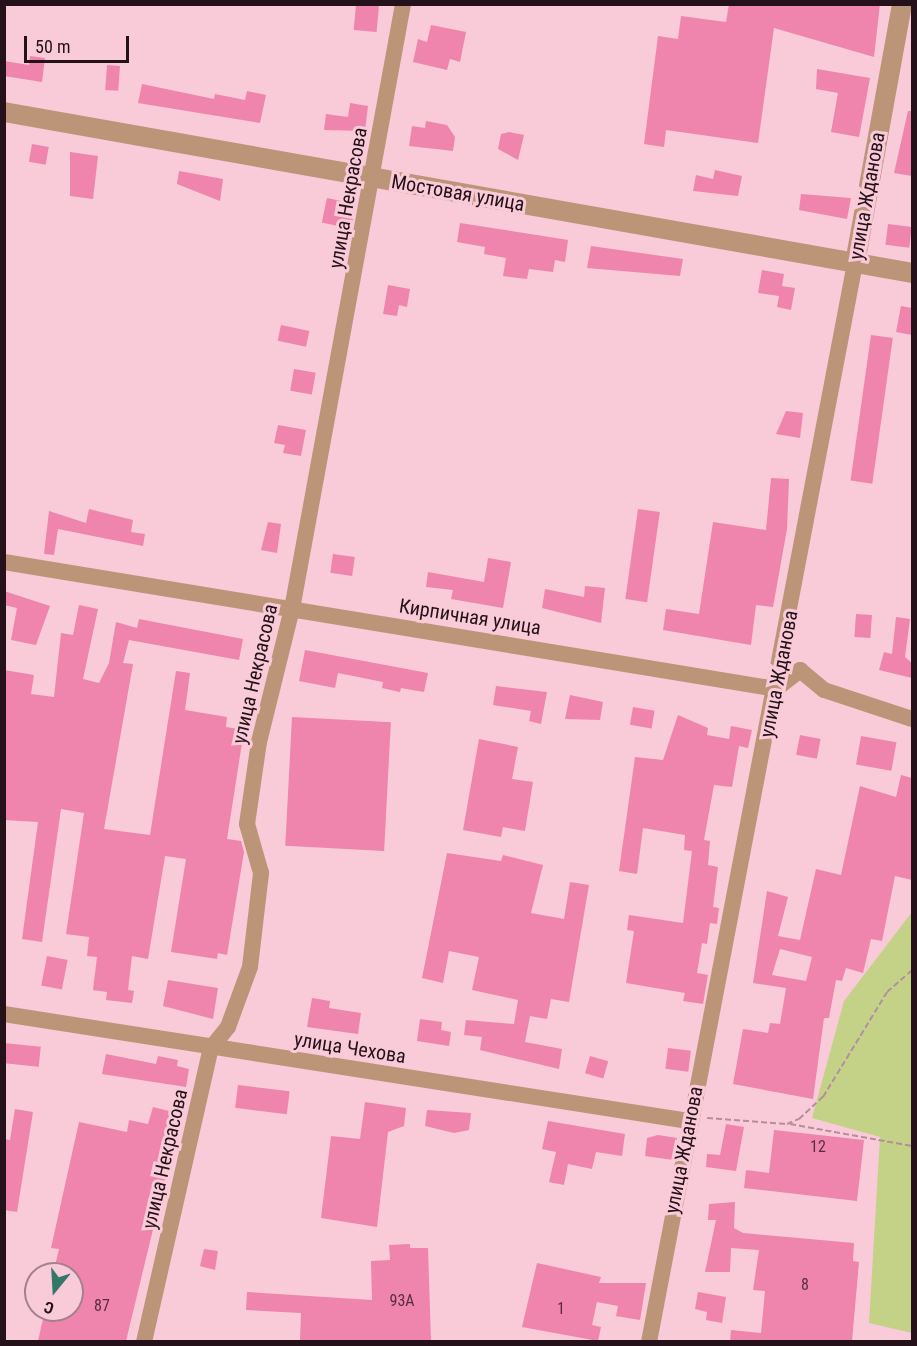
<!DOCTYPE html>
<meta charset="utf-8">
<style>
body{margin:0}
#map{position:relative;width:917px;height:1346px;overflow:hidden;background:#f9cad8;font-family:"Roboto Condensed",sans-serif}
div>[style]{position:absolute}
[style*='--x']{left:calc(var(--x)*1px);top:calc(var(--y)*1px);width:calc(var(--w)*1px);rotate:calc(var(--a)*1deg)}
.green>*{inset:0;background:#c4d288}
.building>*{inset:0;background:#ef85ac;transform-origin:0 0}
.path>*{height:2px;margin-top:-1px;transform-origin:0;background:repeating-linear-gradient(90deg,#b58e9b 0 6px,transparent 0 9px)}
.minor>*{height:16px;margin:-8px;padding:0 8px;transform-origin:8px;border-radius:8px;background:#bc9579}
.tertiary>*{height:20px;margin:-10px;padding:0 10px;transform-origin:10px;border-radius:10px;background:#bc9579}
span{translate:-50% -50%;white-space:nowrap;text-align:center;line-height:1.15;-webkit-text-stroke:6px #f9cad8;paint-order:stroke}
.number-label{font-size:16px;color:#582e3e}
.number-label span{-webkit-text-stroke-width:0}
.street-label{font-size:20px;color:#251119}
.frame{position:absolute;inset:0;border:6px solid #251119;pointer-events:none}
.north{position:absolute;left:24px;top:1262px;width:60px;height:60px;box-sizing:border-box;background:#f9cad8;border:2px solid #a4808c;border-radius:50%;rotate:198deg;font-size:16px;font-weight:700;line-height:24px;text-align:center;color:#251119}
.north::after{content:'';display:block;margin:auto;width:21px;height:27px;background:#347769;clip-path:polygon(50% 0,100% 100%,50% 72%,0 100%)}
.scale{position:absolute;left:24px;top:36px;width:105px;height:27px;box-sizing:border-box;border:3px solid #251119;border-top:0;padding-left:8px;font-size:18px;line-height:21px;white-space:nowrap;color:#251119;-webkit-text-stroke:4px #f9cad8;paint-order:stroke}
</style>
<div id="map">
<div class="green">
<div style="clip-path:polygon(912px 912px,912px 1333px,869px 1323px,880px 1137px,812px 1118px,844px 1001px)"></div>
</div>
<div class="building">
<div style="left:356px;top:4px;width:23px;height:26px;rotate:5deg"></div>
<div style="clip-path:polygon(729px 4px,880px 4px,874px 57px,774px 28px,758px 143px,666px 130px,664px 147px,644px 144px,658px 36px,678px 39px,681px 16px,726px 22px)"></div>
<div style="clip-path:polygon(431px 25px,466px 32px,460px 62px,450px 59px,447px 70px,413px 62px,418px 39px,427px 42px)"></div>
<div style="clip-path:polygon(30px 56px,45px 58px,42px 82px,4px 76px,4px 61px,29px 65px)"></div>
<div style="left:107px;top:65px;width:13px;height:25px;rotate:4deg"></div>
<div style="clip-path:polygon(817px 69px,870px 78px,859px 137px,831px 132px,838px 93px,816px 89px)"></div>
<div style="clip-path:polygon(142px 84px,214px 99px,215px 94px,245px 100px,247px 91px,266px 95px,260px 123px,138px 103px)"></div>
<div style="clip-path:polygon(350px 103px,368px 106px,365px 131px,324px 130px,326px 114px,348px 117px)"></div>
<div style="clip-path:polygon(908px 111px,912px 111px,912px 176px,894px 173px)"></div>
<div style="clip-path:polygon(426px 121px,447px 125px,455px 137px,453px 151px,409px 146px,412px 126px,425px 128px)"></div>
<div style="clip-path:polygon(509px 132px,524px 135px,518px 160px,498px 149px,501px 134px)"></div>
<div style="left:32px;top:144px;width:17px;height:18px;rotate:10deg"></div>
<div style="clip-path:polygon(70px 152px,98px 156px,93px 199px,70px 196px)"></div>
<div style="clip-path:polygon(715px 170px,742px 176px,738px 196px,693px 191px,696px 175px,713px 179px)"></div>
<div style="clip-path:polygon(179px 171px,223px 179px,220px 201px,177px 184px)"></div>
<div style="clip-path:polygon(801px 194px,851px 198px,847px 219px,799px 210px)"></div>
<div style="left:327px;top:198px;width:30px;height:25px;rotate:12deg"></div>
<div style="clip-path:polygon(460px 223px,568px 240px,565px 262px,555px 260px,553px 272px,529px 269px,527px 279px,503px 276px,506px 258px,484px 254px,485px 247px,457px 242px)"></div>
<div style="left:888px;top:224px;width:24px;height:21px;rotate:7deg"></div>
<div style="clip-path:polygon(591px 246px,683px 259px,680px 276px,587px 268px)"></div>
<div style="clip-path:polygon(762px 270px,784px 274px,782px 286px,795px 288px,791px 310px,777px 307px,779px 296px,758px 293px)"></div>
<div style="clip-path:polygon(388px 285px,410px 289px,407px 307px,399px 305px,397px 316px,383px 314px)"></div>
<div style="clip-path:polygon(901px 306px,912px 308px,912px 335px,896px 332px)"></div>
<div style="left:281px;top:325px;width:29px;height:16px;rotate:12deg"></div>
<div style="left:871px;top:335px;width:22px;height:147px;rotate:8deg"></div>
<div style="left:294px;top:369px;width:22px;height:22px;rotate:10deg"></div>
<div style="clip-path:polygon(786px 411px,803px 413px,800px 438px,776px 434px)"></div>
<div style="clip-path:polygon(278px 425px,306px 430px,301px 456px,283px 453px,285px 445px,274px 443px)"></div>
<div style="clip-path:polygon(771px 478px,789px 479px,787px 529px,773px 607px,756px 605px,751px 645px,663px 630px,666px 609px,699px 614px,713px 522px,766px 530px)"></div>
<div style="clip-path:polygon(89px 509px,133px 520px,131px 532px,145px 534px,143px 546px,58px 529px,54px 555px,44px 554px,49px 511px,86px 523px)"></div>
<div style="left:638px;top:509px;width:22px;height:91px;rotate:8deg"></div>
<div style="clip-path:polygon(268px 522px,281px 524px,277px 553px,261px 550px)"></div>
<div style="left:333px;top:554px;width:22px;height:19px;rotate:8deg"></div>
<div style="clip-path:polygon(488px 558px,511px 562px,503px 608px,451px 599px,453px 590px,426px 587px,428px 572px,484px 582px)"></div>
<div style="clip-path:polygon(585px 586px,605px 588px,601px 623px,542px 608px,545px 589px,584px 597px)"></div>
<div style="clip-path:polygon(4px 591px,50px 606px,36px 645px,11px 640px,17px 608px,4px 605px)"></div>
<div style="clip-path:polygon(79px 605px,98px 609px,83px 679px,99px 683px,109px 663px,116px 622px,137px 628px,139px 619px,243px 639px,239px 660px,129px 640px,123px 663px,133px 664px,104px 829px,150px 835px,176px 671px,190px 673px,185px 710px,227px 717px,226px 727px,244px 730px,227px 839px,241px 841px,244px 852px,227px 955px,218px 953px,217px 959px,171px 952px,186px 859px,165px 856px,148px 959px,132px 956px,128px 990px,134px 991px,132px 1003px,106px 1000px,107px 992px,93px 990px,97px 957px,87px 956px,89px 937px,66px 934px,84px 813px,61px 809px,42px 942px,22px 939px,38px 822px,4px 820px,4px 670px,34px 675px,31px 694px,54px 697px,61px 633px,73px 635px)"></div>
<div style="left:856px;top:614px;width:16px;height:23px;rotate:4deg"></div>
<div style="clip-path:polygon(896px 617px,910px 619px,905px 657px,912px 663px,912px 678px,879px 670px,884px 652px,892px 654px)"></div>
<div style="clip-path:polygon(305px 650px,428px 673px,424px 692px,401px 688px,400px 692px,382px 688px,383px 682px,338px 673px,335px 688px,299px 681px)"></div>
<div style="clip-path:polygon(496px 686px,547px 692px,541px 724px,529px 721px,531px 711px,493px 705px)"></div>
<div style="clip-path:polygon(570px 695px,603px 702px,600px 720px,565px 719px)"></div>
<div style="left:633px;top:707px;width:22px;height:18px;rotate:10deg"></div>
<div style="clip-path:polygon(678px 715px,708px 728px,707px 735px,729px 739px,731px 726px,752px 730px,748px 748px,739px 746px,732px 787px,714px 785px,704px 840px,710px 841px,708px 865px,718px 867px,713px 907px,719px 908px,717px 924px,710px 923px,707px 944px,702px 943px,697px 973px,708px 975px,703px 1004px,683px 1001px,685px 993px,626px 983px,634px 931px,627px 930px,629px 915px,683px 923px,692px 851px,684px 850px,685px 835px,643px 828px,637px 874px,619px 871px,635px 757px,663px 760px)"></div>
<div style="left:292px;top:717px;width:99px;height:129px;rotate:3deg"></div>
<div style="left:800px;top:735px;width:21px;height:20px;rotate:11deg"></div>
<div style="left:861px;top:736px;width:36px;height:29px;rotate:10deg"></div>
<div style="clip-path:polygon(479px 739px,518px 747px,512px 779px,533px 782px,525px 831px,503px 827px,501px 837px,463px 830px)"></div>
<div style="clip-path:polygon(evenodd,901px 775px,912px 778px,912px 880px,895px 876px,882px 941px,871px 939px,863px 973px,846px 968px,842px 981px,836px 980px,829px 1018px,824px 1018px,813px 1099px,733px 1084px,743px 1029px,768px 1033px,770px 1023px,780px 1024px,786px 988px,753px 983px,767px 891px,788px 897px,778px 936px,800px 940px,816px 869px,841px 875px,860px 786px,896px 797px,901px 775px,780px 949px,812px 957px,806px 981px,772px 975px,780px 949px)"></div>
<div style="clip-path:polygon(447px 853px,501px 861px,503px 855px,543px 865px,531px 913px,564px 919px,570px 882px,589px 885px,569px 1002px,551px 999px,547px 1019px,530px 1016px,525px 1042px,562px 1049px,559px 1069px,480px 1050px,482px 1037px,464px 1035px,466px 1020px,514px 1024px,518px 1000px,472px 990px,479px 957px,449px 951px,443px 983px,422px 978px)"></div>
<div style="left:47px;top:956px;width:21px;height:30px;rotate:11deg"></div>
<div style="clip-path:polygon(168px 980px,218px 988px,213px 1019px,163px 1006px)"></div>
<div style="clip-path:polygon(312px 998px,330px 1001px,329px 1008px,361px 1013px,358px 1034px,307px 1027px)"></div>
<div style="clip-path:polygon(420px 1019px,442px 1022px,441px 1030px,451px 1032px,449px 1046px,417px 1041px)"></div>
<div style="left:4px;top:1043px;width:37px;height:20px;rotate:6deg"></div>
<div style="left:668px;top:1048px;width:23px;height:21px;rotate:7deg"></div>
<div style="clip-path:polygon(106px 1054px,156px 1064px,158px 1056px,178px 1060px,177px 1066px,189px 1069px,186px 1087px,102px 1074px)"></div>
<div style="left:590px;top:1056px;width:19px;height:18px;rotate:16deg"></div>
<div style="left:238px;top:1085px;width:52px;height:23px;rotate:7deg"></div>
<div style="clip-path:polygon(365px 1102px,406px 1108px,404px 1126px,388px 1132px,377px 1227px,321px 1218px,331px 1136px,360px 1139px)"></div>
<div style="clip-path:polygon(153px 1107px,177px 1113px,178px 1126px,126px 1341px,38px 1341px,45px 1310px,72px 1310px,72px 1274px,53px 1274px,59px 1249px,51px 1248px,79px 1122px,127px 1132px,129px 1120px,148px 1124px)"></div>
<div style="clip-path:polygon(15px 1109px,33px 1112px,17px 1212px,4px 1210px,4px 1139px,10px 1140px)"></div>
<div style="clip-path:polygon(427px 1110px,471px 1113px,469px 1130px,454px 1133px,425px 1126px)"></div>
<div style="clip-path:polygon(548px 1121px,625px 1134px,622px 1156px,596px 1152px,592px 1169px,568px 1164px,564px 1185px,549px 1182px,556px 1152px,542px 1149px)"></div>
<div style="clip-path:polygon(726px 1124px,744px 1127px,736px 1171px,706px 1167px,707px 1154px,720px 1155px)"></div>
<div style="clip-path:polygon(774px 1130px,864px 1140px,857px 1201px,744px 1188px,746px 1170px,769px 1173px)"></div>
<div style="clip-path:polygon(658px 1135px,677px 1138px,673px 1160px,645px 1156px,647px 1138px)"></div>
<div style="clip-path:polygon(735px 1202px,734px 1228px,743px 1233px,854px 1243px,853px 1261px,859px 1262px,852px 1341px,730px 1341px,731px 1330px,761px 1333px,765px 1291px,753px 1290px,759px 1250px,731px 1248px,730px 1272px,705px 1272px,716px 1220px,708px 1220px,709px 1204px)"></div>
<div style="clip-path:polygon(410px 1244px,410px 1248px,428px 1248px,431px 1341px,300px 1341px,301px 1313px,246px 1310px,247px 1292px,372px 1300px,371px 1261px,390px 1260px,389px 1245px)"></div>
<div style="clip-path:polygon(204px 1249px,218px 1251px,215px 1270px,200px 1266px)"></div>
<div style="clip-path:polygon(537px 1263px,601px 1277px,599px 1283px,646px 1283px,640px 1320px,616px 1316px,618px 1306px,597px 1302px,592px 1325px,601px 1327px,598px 1341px,522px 1327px)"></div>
<div style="clip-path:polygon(698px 1292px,726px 1297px,722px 1323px,706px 1320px,707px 1312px,695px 1309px)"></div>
</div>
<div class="path">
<div style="--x:707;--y:1118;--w:80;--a:4.3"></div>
<div style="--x:787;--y:1124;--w:13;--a:-23"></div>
<div style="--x:799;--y:1119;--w:33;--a:-43"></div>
<div style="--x:823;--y:1097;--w:123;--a:-58.6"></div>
<div style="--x:887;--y:992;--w:33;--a:-41"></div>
<div style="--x:790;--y:1124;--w:124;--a:10.2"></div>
</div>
<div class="minor">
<div style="--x:4;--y:562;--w:782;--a:9.34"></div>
<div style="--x:776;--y:689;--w:31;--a:-38"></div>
<div style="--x:800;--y:670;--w:31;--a:40"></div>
<div style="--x:824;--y:690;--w:93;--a:18.2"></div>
<div style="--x:4;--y:1014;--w:693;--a:8.88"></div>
<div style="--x:144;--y:1342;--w:302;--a:-77.2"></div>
<div style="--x:211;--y:1048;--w:27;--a:-51"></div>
<div style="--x:228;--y:1027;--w:64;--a:-69.9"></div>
<div style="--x:250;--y:967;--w:95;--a:-83.3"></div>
<div style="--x:261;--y:873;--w:51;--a:-105.9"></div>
<div style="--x:247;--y:824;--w:83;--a:-81.7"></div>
<div style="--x:259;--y:742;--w:137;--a:-76.1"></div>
<div style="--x:292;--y:609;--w:615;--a:-79.6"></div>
<div style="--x:649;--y:1342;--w:1098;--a:-79.19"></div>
</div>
<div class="tertiary">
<div style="--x:4;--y:112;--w:922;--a:10.05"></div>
<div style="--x:855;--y:263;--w:263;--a:-79.7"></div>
</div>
<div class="number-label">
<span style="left:818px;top:1147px">12</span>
<span style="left:805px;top:1285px">8</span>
<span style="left:402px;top:1301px">93А</span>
<span style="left:102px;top:1306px">87</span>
<span style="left:561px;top:1309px">1</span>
</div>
<div class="street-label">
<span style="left:458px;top:193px;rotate:10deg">Мостовая улица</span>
<span style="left:867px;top:196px;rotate:-80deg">улица Жданова</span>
<span style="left:348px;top:198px;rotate:-80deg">улица Некрасова</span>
<span style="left:470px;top:617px;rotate:9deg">Кирпичная улица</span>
<span style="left:255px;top:674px;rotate:-77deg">улица Некрасова</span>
<span style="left:779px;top:674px;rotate:-79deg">улица Жданова</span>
<span style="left:350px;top:1048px;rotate:9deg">улица Чехова</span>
<span style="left:684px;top:1150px;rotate:-79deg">улица Жданова</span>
<span style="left:165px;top:1159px;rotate:-77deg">улица Некрасова</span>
</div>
<div class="frame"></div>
<div class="north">С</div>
<div class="scale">50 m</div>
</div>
